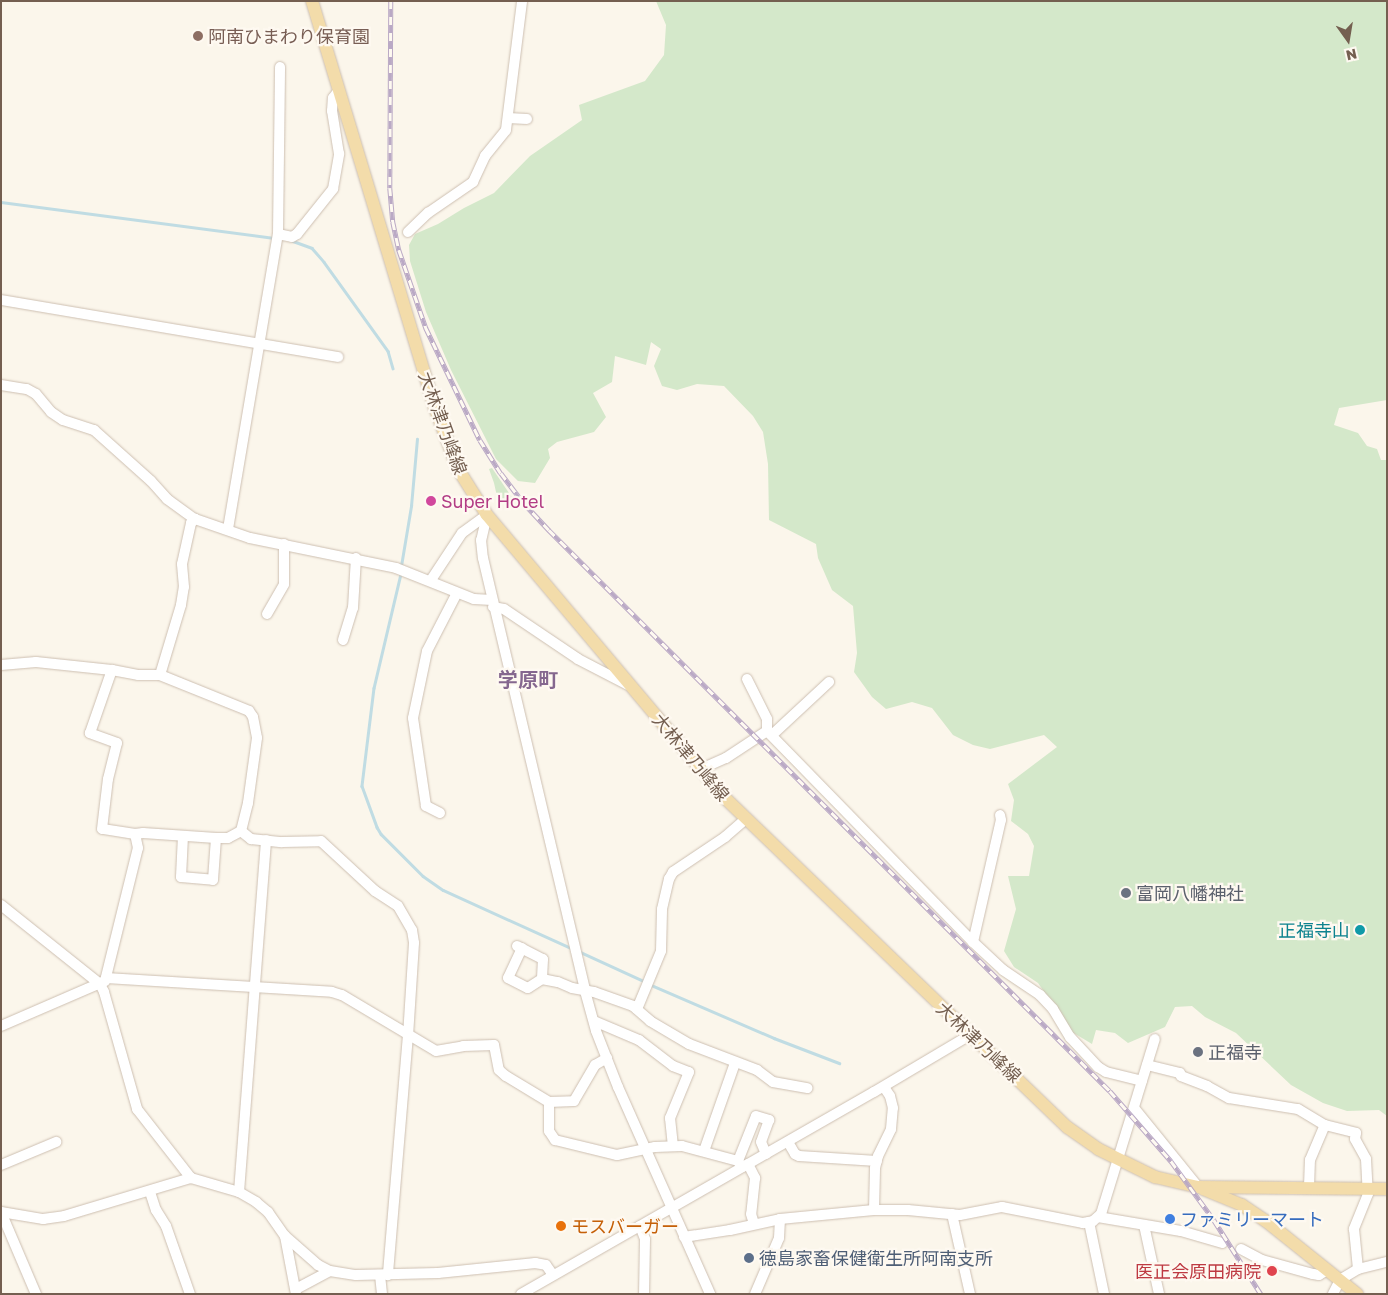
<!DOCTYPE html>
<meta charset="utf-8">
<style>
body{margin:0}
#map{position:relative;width:1388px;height:1295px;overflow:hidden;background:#fbf6eb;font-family:"Golos Text","Noto Sans JP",sans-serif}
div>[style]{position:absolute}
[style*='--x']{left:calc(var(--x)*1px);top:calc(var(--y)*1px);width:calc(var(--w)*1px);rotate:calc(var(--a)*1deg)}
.green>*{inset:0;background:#d4e8ca}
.stream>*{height:2.5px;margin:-1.25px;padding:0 1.25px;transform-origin:1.25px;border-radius:1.25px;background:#c0dce3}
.roads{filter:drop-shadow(0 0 1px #cdbfb1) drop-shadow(0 0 1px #cdbfb1)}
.minor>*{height:10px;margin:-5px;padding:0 5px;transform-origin:5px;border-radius:5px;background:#fff}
.major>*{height:12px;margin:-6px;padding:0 6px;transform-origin:6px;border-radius:6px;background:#f3dcaa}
.rail>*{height:4.5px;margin-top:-2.25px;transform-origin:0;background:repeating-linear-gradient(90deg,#fef9f1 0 8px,#baa9c5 0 16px);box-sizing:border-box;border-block:1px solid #baa9c5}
.dots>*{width:14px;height:14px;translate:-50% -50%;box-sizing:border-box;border:2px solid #fef9f1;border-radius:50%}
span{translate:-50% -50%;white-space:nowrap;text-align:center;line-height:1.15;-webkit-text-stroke:4.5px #fef9f1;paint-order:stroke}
.education-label{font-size:18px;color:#785e54}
.left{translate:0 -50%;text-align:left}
.street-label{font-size:18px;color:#745f50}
.hotel-label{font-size:18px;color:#b23c85}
.worship-label{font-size:18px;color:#5b616d}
.culture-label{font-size:18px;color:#0d838f}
.right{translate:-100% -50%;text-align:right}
.shop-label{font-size:18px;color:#366cbe}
.food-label{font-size:18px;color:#c56008}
.service-label{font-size:18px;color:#4e5e75}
.health-label{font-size:18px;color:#be3a42}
.quarter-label{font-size:20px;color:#85678f;font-weight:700}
.frame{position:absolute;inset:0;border:2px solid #745f50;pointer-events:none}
.north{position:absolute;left:1323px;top:15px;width:50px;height:50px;-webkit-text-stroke:4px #fef9f1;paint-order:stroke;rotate:167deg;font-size:14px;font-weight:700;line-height:20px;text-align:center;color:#745f50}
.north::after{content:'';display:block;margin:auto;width:18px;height:22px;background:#745f50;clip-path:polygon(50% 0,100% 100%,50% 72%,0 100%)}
</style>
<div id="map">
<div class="green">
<div style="clip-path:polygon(656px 1px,1387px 1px,1387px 400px,1339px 408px,1334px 425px,1358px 433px,1367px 446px,1377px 449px,1381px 460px,1387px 460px,1387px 1116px,1379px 1110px,1347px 1111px,1323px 1103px,1291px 1085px,1236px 1033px,1205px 1017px,1192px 1006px,1175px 1007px,1165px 1027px,1128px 1043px,1115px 1033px,1096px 1030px,1092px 1044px,1072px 1032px,1038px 983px,1014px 967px,1004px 951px,1016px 909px,1008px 876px,1029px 876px,1034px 846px,1028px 834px,1011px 821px,1014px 800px,1008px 784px,1057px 747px,1044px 735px,990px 749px,973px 745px,953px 735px,932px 708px,912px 702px,886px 709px,872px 697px,854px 672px,857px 653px,853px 606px,832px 590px,818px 558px,816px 544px,769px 520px,768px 464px,763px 432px,753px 416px,724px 386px,697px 384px,677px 390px,662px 386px,654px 366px,661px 349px,651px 342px,646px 365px,615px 356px,612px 382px,593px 393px,606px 417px,594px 432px,557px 442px,548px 449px,550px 458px,535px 483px,518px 481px,496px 459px,451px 370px,426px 312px,410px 261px,409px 245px,415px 234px,438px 224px,464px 208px,494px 193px,530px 156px,582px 120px,579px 105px,645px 81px,664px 55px,666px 25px)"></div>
<div style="clip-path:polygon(492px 468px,513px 499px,507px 503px,503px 504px,498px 501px,494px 483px,489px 469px)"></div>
</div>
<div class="stream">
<div style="--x:1;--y:202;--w:277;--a:7.5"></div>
<div style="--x:293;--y:241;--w:20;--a:20"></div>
<div style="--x:312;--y:248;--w:18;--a:49"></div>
<div style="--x:324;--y:262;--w:110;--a:54.3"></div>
<div style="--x:388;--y:351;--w:18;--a:74"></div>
<div style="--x:401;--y:566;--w:61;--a:-80.5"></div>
<div style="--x:411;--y:506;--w:67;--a:-84.9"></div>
<div style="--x:401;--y:574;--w:117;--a:103.3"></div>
<div style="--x:374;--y:688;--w:99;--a:97"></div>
<div style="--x:362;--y:786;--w:44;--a:69.9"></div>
<div style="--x:377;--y:827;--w:8;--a:60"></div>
<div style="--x:381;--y:834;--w:59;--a:45"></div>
<div style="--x:423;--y:876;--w:24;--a:35"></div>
<div style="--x:443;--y:890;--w:141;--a:24.4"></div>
<div style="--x:578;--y:951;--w:75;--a:24.5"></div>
<div style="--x:651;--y:985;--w:134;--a:23.3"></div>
<div style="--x:774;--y:1038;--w:70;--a:21"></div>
</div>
<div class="roads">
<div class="minor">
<div style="--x:508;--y:118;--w:19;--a:3"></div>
<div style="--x:408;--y:232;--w:28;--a:-44"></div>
<div style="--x:428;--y:213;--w:55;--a:-34.6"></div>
<div style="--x:473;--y:182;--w:29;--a:-65"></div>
<div style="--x:485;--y:156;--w:33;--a:-51"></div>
<div style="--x:506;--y:130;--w:130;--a:-82.9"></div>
<div style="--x:278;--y:234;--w:14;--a:12"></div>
<div style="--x:292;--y:237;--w:6;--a:-31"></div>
<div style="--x:297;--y:234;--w:58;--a:-51.3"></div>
<div style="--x:333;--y:189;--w:36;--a:-80"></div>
<div style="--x:339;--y:154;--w:44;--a:-99.2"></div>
<div style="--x:332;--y:111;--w:13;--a:-86"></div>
<div style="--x:333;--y:98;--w:10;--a:-53"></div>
<div style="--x:1;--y:300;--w:342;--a:9.6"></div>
<div style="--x:1;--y:385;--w:26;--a:9"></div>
<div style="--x:27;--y:389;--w:10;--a:29"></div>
<div style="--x:36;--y:394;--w:23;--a:50"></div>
<div style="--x:51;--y:412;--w:14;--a:34"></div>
<div style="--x:63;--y:420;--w:33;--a:18"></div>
<div style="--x:94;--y:430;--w:76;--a:41.8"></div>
<div style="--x:151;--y:481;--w:24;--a:48"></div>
<div style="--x:167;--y:499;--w:34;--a:36"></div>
<div style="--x:195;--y:519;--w:58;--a:19.1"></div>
<div style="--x:250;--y:538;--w:149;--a:11.6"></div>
<div style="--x:396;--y:568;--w:84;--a:21.7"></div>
<div style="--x:474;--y:599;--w:18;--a:3"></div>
<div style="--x:487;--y:515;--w:26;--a:103"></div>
<div style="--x:481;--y:540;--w:18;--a:84"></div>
<div style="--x:483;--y:558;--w:445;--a:76.7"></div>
<div style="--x:585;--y:991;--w:41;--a:74.6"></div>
<div style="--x:596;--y:1031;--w:60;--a:68.6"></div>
<div style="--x:618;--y:1087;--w:227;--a:66"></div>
<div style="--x:228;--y:529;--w:299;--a:-80.4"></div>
<div style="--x:278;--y:234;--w:167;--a:-89.3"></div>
<div style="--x:431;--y:580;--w:56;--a:-56.6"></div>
<div style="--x:462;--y:533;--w:31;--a:-36"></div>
<div style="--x:493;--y:607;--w:11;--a:10"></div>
<div style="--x:504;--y:609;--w:89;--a:34"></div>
<div style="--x:578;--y:659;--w:56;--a:27.5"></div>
<div style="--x:267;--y:614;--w:34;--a:-60"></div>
<div style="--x:284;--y:584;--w:40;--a:-90"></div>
<div style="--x:343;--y:640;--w:34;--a:-73"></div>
<div style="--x:353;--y:608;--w:50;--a:-86.6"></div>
<div style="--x:1;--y:665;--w:35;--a:-5"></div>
<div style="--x:36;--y:662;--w:76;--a:6"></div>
<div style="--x:112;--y:670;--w:26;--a:11"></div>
<div style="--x:138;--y:675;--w:22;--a:0"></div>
<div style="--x:160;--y:675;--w:96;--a:22"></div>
<div style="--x:249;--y:711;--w:7;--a:56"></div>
<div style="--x:253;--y:717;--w:21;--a:79"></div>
<div style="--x:257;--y:738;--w:66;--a:97.9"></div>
<div style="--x:248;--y:803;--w:29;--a:104"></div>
<div style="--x:241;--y:831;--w:15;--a:152"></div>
<div style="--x:228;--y:838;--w:12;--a:180"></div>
<div style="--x:216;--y:838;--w:73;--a:-176.1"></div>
<div style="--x:143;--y:833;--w:8;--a:173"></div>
<div style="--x:135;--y:834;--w:33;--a:-171"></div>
<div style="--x:102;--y:829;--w:50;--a:-83.2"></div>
<div style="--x:108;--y:779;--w:37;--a:-76"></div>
<div style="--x:117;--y:743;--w:29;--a:-160"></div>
<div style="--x:90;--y:733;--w:67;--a:-70.8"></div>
<div style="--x:160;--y:675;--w:73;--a:-73.3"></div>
<div style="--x:181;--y:605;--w:18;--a:-81"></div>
<div style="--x:184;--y:587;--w:23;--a:-95"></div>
<div style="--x:182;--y:564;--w:42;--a:-77.6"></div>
<div style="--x:191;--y:523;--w:6;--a:-45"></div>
<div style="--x:747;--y:679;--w:45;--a:63.4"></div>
<div style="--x:767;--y:719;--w:12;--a:90"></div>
<div style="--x:772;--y:735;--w:78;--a:-42.9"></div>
<div style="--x:701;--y:769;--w:27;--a:-24"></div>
<div style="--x:726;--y:758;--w:49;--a:-33.4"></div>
<div style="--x:767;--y:731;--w:295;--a:45.7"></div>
<div style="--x:973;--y:942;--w:41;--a:43"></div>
<div style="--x:1003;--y:970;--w:45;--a:34"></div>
<div style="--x:1040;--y:995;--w:19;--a:47"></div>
<div style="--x:1053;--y:1009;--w:33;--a:59"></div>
<div style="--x:1070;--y:1037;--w:41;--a:47"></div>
<div style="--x:1098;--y:1067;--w:9;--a:32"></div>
<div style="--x:1106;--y:1072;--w:37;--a:14"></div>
<div style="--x:440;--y:813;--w:16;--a:-153"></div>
<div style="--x:426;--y:806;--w:89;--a:-98.4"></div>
<div style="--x:413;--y:718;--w:68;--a:-78.2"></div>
<div style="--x:427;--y:651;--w:65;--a:-62.7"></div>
<div style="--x:241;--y:831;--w:13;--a:39"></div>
<div style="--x:251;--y:839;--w:31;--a:6"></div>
<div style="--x:282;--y:842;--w:39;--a:-1"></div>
<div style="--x:321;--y:841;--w:74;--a:42.8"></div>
<div style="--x:375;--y:891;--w:27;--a:33"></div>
<div style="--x:398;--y:906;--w:28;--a:60"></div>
<div style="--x:412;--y:930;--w:13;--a:81"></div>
<div style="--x:414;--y:943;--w:92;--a:93.7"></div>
<div style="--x:408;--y:1035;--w:241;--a:94.8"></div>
<div style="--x:183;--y:836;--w:41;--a:92.8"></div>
<div style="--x:181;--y:877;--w:32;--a:5"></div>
<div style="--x:213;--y:880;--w:42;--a:-85.9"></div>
<div style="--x:1;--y:905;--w:127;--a:38.6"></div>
<div style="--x:100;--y:984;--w:9;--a:63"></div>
<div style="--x:104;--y:992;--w:122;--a:74.2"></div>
<div style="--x:137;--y:1109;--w:88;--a:52"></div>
<div style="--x:973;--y:942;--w:125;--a:-77.1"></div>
<div style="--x:1001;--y:820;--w:5;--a:-101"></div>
<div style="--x:517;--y:946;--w:29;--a:27"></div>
<div style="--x:543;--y:959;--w:20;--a:93"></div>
<div style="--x:522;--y:948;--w:33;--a:115"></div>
<div style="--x:508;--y:978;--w:22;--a:27"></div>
<div style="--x:528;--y:988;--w:17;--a:-33"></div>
<div style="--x:542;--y:979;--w:16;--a:11"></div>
<div style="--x:558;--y:982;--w:15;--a:23"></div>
<div style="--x:572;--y:988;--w:22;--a:10"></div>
<div style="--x:594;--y:992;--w:41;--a:19.7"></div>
<div style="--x:633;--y:1006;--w:23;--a:41"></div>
<div style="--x:650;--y:1021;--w:45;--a:30.5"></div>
<div style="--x:689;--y:1044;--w:73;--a:20.9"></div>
<div style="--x:757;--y:1070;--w:20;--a:37"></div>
<div style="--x:773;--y:1082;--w:35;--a:10"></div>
<div style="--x:106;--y:978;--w:226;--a:3.5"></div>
<div style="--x:332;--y:992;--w:10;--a:17"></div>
<div style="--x:342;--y:995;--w:109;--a:30.8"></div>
<div style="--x:436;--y:1051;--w:27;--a:-10"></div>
<div style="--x:463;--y:1046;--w:31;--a:-2"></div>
<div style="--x:494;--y:1045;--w:25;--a:79"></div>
<div style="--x:499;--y:1070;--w:9;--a:41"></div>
<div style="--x:506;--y:1076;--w:50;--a:31.2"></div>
<div style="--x:549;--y:1102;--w:29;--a:90"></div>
<div style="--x:549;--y:1131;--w:11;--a:56"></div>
<div style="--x:555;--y:1140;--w:64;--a:13.6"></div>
<div style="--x:617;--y:1155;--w:39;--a:-12"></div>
<div style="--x:655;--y:1147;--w:27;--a:-2"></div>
<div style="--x:682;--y:1146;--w:58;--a:15"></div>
<div style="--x:637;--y:1009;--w:63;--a:-67.5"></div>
<div style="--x:661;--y:951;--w:42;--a:-88.6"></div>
<div style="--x:662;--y:909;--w:31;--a:-77"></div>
<div style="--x:669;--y:879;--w:8;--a:-60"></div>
<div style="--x:673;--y:872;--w:63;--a:-33.9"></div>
<div style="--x:725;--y:837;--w:28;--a:-41"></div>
<div style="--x:594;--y:1021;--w:49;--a:22.9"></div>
<div style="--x:639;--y:1040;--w:43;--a:37.4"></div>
<div style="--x:673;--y:1066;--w:17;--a:21"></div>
<div style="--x:689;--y:1072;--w:50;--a:112.4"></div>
<div style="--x:670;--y:1118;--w:27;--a:84"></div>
<div style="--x:1;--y:1026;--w:113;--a:-23.4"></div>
<div style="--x:105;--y:981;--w:137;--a:-76.1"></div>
<div style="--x:138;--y:848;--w:14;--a:-102"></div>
<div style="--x:1147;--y:1065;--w:34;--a:14"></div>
<div style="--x:1180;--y:1073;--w:3;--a:72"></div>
<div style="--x:1181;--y:1076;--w:28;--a:21"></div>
<div style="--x:1207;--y:1086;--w:25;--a:29"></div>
<div style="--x:1229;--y:1098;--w:70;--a:9.1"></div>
<div style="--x:1298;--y:1109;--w:31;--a:31"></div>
<div style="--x:1325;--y:1125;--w:32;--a:14"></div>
<div style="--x:1356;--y:1133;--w:6;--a:99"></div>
<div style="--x:1355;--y:1139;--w:23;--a:61"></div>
<div style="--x:1366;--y:1159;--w:35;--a:87"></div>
<div style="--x:1368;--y:1194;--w:38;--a:112"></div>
<div style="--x:1354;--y:1229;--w:40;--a:84.3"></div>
<div style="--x:1358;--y:1269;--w:21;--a:149"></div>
<div style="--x:1340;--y:1280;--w:16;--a:117"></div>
<div style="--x:549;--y:1102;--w:25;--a:-2"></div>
<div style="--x:574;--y:1101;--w:42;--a:-59.7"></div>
<div style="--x:595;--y:1065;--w:14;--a:-30"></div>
<div style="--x:1134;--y:1108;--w:102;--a:51"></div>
<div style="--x:788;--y:1142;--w:14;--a:60"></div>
<div style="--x:795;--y:1154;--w:4;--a:27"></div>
<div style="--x:799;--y:1156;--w:78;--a:3.7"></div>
<div style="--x:704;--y:1151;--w:93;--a:-70.6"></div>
<div style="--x:748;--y:1164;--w:16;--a:63"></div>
<div style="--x:755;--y:1178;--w:36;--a:96"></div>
<div style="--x:751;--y:1214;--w:10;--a:73"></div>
<div style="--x:1;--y:1165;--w:60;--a:-22.7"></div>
<div style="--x:742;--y:1167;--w:7;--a:-124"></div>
<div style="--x:738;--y:1161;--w:48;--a:-68.2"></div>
<div style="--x:756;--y:1116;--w:14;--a:17"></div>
<div style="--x:769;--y:1120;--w:23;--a:110"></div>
<div style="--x:761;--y:1142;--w:13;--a:67"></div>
<div style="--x:1309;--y:1187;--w:27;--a:-88"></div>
<div style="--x:1310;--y:1160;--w:38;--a:-67"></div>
<div style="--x:150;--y:1192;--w:19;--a:72"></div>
<div style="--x:156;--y:1210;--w:19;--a:58"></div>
<div style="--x:166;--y:1226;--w:72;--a:70.6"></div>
<div style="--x:239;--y:1192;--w:353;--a:-85.6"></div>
<div style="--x:874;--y:1210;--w:42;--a:-88.6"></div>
<div style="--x:875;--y:1168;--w:12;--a:-76"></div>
<div style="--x:878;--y:1156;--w:30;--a:-64"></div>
<div style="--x:891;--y:1129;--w:21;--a:-85"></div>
<div style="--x:893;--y:1108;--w:12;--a:-104"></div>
<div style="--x:890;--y:1096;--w:11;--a:-124"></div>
<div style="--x:1;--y:1212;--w:43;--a:9.5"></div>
<div style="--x:43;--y:1219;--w:21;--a:-8"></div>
<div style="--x:64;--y:1216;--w:133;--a:-16.7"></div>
<div style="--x:191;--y:1178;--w:50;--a:16.3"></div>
<div style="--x:239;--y:1192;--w:20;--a:30"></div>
<div style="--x:256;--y:1202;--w:16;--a:40"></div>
<div style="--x:268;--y:1212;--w:29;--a:55"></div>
<div style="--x:285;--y:1236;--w:44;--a:41.3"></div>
<div style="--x:318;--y:1265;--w:13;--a:27"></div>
<div style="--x:330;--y:1271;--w:26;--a:9"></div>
<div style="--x:356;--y:1275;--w:82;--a:-1.4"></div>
<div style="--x:438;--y:1273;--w:98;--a:-5.9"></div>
<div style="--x:535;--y:1263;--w:11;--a:10"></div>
<div style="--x:546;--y:1265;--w:12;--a:55"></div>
<div style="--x:1;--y:1212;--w:89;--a:66.9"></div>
<div style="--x:952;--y:1214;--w:82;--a:77.3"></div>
<div style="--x:1098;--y:1217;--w:84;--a:9.6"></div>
<div style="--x:1181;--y:1231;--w:43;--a:16.3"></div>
<div style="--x:1089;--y:1222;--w:74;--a:78.2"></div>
<div style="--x:1144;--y:1225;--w:71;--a:77.7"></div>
<div style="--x:640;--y:1226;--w:14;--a:69"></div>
<div style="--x:645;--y:1239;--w:55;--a:91"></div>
<div style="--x:285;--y:1236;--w:59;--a:79.3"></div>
<div style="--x:684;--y:1237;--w:47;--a:-8.7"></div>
<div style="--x:730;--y:1230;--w:51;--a:-12.4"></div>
<div style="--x:780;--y:1219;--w:94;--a:-5.5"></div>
<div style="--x:874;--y:1210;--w:34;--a:0"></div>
<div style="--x:908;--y:1210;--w:52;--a:5.5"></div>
<div style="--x:960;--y:1215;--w:43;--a:-10.8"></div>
<div style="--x:1002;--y:1207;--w:83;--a:11.2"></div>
<div style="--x:1083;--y:1223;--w:10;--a:-11"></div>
<div style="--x:1093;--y:1221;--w:11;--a:-41"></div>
<div style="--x:1101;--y:1214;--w:183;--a:-72.9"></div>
<div style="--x:1241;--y:1249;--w:24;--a:28"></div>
<div style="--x:1262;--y:1260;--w:53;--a:15.4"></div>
<div style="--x:1313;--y:1274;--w:6;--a:9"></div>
<div style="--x:1319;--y:1275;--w:9;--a:-32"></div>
<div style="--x:1358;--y:1269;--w:30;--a:-14"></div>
<div style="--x:380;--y:1275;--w:19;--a:84"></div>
<div style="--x:296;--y:1289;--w:38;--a:-28"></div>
<div style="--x:521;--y:1294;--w:407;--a:-29.8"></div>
<div style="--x:874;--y:1092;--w:112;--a:-30.7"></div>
<div style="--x:755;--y:1294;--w:61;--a:-66.8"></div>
<div style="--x:779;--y:1238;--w:19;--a:-87"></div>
</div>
<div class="major">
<div style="--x:312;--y:1;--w:425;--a:73.2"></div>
<div style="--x:435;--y:408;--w:65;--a:69.3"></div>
<div style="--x:458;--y:469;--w:54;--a:57.8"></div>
<div style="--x:487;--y:515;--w:370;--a:49.9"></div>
<div style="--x:725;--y:798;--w:475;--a:43.9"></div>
<div style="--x:1067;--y:1127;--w:38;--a:35"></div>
<div style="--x:1098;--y:1149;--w:64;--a:26.2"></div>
<div style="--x:1155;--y:1177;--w:44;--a:13.1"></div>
<div style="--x:1198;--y:1187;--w:189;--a:0.6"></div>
<div style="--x:1203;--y:1189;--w:42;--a:22.3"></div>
<div style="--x:1242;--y:1205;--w:29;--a:34"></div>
<div style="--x:1266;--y:1221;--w:117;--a:38.7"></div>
</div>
</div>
<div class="rail">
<div style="--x:391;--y:1;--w:187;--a:90.3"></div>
<div style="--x:390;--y:188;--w:34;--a:85"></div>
<div style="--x:393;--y:222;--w:29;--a:78"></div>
<div style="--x:399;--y:250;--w:83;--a:70.9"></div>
<div style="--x:426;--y:328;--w:124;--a:64.3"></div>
<div style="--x:480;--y:440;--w:39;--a:58"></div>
<div style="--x:501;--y:473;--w:35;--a:53"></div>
<div style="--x:522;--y:501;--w:40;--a:47"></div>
<div style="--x:549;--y:530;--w:793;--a:45"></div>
<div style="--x:1110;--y:1091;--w:93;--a:48.9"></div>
<div style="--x:1171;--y:1161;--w:73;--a:53.9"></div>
<div style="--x:1214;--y:1220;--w:88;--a:57.6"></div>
</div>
<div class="dots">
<div style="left:198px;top:36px;background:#8d6e63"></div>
<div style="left:431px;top:501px;background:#d1479c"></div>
<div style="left:1126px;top:893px;background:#6b7280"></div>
<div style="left:1360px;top:930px;background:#0f9aa8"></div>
<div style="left:1198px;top:1052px;background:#6b7280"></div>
<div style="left:1170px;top:1219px;background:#3f7fe0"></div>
<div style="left:561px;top:1226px;background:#e8710a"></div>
<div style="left:749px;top:1258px;background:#5c6f8a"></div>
<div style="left:1272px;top:1271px;background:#e0444e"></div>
</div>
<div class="education-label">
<span class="left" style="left:208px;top:36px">阿南ひまわり保育園</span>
</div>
<div class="street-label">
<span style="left:443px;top:423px;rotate:70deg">大林津乃峰線</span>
<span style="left:691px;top:757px;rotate:50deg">大林津乃峰線</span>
<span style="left:979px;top:1042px;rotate:43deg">大林津乃峰線</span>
</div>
<div class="hotel-label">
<span class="left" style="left:441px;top:501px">Super Hotel</span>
</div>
<div class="worship-label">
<span class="left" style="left:1136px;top:893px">富岡八幡神社</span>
<span class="left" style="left:1208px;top:1052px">正福寺</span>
</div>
<div class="culture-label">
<span class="right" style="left:1350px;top:930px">正福寺山</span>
</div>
<div class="shop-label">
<span class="left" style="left:1180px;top:1219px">ファミリーマート</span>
</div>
<div class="food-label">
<span class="left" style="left:571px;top:1226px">モスバーガー</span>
</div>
<div class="service-label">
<span class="left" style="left:759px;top:1258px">徳島家畜保健衛生所阿南支所</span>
</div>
<div class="health-label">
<span class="right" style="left:1261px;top:1271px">医正会原田病院</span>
</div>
<div class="quarter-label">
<span style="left:528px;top:679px">学原町</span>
</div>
<div class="frame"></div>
<div class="north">N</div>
</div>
